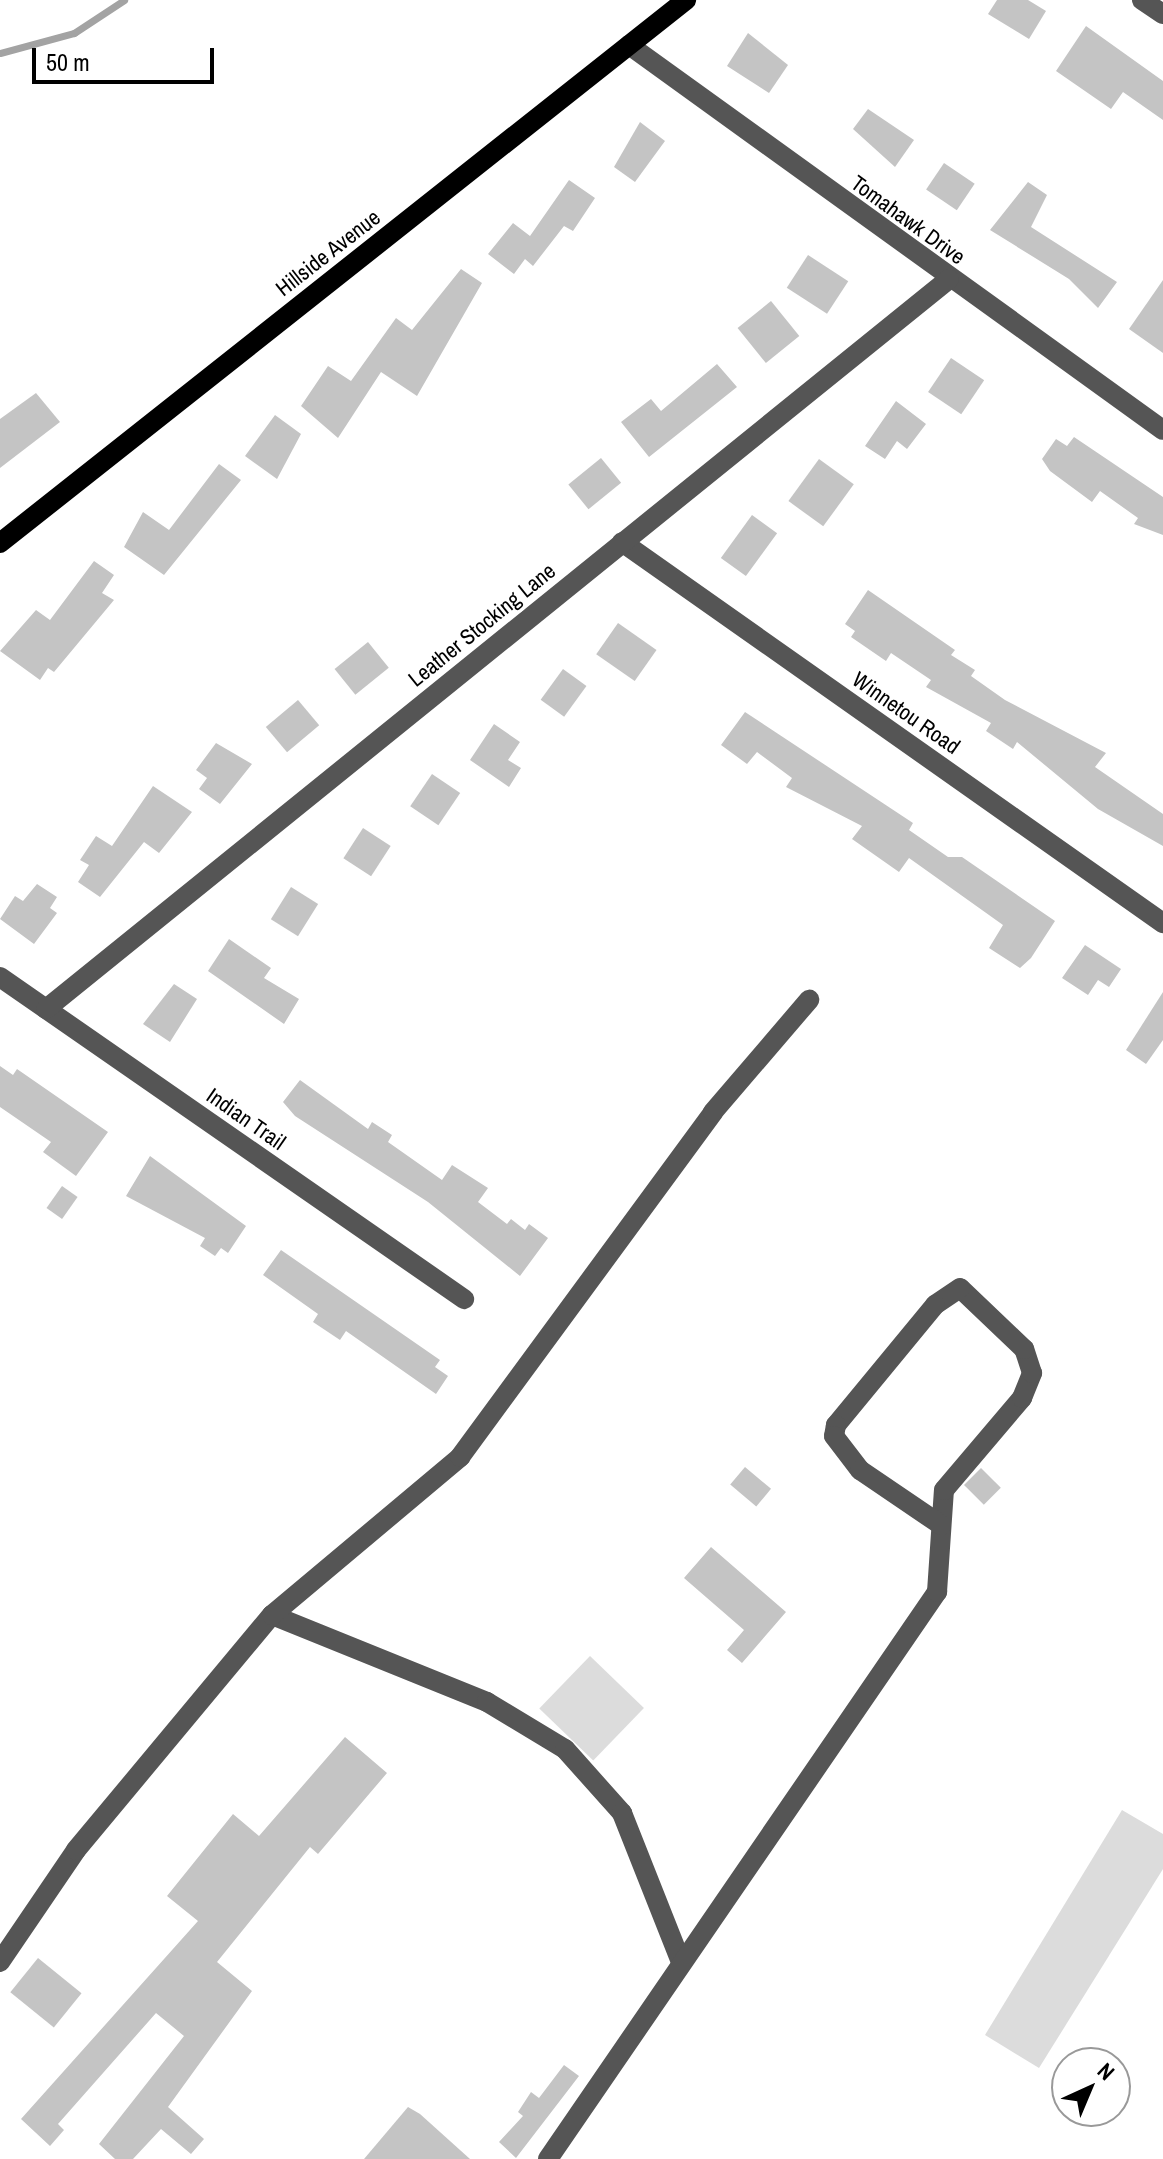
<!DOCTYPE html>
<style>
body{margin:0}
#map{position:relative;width:1163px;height:2159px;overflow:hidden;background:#fff;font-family:"Archivo Narrow",sans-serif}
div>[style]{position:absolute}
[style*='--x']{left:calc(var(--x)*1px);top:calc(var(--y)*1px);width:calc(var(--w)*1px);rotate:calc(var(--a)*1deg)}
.green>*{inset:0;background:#dcdcdc;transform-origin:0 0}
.stream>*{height:7px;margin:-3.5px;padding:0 3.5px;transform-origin:3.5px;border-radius:3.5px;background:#a3a3a3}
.building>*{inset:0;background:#c4c4c4;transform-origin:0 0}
.minor>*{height:20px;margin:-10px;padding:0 10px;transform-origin:10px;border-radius:10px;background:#555}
.major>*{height:20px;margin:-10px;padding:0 10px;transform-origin:10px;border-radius:10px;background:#000}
span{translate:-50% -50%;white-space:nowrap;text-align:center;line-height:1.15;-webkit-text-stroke:6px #fff;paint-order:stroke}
.street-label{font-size:22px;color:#000}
.north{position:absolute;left:1051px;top:2047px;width:80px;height:80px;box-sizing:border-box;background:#fff;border:2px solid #999;border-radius:50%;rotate:44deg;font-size:22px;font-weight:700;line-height:32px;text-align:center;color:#000}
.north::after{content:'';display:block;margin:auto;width:28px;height:36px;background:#000;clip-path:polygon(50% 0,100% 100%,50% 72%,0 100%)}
.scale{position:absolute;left:32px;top:48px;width:182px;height:36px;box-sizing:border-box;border:4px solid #000;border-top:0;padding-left:10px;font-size:24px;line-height:28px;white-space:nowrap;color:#000;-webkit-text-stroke:6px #fff;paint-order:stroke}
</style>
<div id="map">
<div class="green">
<div style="left:590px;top:1656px;width:75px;height:73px;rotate:44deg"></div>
<div style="clip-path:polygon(1122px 1810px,1163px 1834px,1163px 1869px,1039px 2068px,985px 2035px)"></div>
</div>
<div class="stream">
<div style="--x:0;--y:53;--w:77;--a:-15.1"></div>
<div style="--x:74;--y:33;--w:60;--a:-33.4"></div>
</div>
<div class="building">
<div style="clip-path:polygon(997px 0,1028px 0,1046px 11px,1029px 39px,988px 14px)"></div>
<div style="clip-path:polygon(1086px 26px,1163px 81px,1163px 120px,1123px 92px,1111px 109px,1056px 71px)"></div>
<div style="clip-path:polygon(748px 33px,788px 65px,769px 93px,727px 66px)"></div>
<div style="clip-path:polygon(868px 109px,914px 140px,895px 167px,853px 129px)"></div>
<div style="clip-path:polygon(640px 122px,665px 141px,635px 182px,614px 167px)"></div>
<div style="left:944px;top:163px;width:37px;height:32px;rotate:34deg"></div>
<div style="clip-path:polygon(569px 180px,595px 198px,573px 231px,564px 226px,533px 266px,525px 259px,514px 274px,488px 254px,513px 223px,530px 236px)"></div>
<div style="clip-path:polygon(1028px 182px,1047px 195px,1031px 227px,1117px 282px,1098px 308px,1069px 279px,990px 230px)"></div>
<div style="left:808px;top:255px;width:48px;height:39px;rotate:33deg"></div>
<div style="clip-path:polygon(461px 269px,482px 283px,417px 396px,381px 372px,338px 438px,301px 406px,328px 366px,351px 381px,396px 318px,412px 330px)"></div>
<div style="clip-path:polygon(1163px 280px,1163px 353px,1129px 329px)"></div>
<div style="left:771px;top:301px;width:45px;height:43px;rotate:51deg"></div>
<div style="left:951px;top:358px;width:40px;height:41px;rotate:34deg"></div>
<div style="clip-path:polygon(717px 364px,737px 387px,649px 457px,621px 422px,651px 399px,661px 411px)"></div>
<div style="clip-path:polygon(36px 393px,60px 422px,0 468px,0 419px)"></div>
<div style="clip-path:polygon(896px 401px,926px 424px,907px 449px,897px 441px,885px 459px,865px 446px)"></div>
<div style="clip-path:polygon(275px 415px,301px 434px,277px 479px,245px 456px)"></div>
<div style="clip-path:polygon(1074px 437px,1163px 497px,1163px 535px,1134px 524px,1138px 518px,1100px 491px,1092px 502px,1050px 471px,1042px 459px,1056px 439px,1067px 446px)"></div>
<div style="left:601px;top:458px;width:32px;height:42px;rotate:51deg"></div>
<div style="left:819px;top:459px;width:43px;height:52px;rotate:36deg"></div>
<div style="clip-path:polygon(219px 464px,241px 480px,164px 575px,124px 547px,143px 512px,169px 530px)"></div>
<div style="left:752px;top:515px;width:31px;height:53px;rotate:36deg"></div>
<div style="clip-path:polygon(94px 561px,114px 575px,102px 593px,114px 600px,54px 672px,48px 668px,40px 680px,0 651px,36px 610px,50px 620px)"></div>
<div style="clip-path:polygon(868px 590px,955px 650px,951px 655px,975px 670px,971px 676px,1005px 700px,1106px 753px,1095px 767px,1163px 814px,1163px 846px,1098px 809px,1017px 742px,1013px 749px,986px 731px,991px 723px,926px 687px,931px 680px,891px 653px,886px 661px,851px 637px,855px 631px,845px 624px)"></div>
<div style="left:618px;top:623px;width:47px;height:38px;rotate:35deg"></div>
<div style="left:368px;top:642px;width:33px;height:43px;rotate:51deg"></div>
<div style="left:563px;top:669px;width:29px;height:38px;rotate:36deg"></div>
<div style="left:298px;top:700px;width:33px;height:42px;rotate:50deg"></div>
<div style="clip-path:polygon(745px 712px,913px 823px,909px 830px,948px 857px,962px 857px,1055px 921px,1031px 958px,1020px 968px,989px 948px,1003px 925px,909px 858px,899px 872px,852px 839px,862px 826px,786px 787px,792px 778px,757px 752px,747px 764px,721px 745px)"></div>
<div style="clip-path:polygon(494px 724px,520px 742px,508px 760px,521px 768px,509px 787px,470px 760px)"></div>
<div style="clip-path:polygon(216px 743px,252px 764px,220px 804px,199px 789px,207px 778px,196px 770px)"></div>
<div style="left:432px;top:774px;width:34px;height:39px;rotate:34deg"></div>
<div style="clip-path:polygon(153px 786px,192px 812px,159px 853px,144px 842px,100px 897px,78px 882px,89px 865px,80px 860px,96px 836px,112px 846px)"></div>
<div style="left:363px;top:828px;width:33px;height:36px;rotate:33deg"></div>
<div style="clip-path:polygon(37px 884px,57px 897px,50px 908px,57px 913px,34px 944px,0 919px,15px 896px,23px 901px)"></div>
<div style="left:291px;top:887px;width:32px;height:38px;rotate:32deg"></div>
<div style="clip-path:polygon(229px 939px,271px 968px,264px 978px,299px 999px,284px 1024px,208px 971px)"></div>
<div style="clip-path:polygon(1085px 945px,1121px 969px,1109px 987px,1098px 980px,1088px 995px,1062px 978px)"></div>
<div style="clip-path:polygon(174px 984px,197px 999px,170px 1042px,143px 1024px)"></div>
<div style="clip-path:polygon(1163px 992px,1163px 1040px,1146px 1064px,1126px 1050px)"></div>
<div style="clip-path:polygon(0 1066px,13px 1075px,17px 1069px,108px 1132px,76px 1176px,43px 1152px,51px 1142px,0 1107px)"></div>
<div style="clip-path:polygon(300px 1080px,368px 1129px,372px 1122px,392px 1135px,388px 1142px,442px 1180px,452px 1165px,488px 1188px,478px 1202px,507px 1224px,511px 1219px,525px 1230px,529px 1224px,548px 1238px,520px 1276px,428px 1202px,295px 1116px,283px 1102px)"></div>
<div style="clip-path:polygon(150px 1156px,246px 1226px,228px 1253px,221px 1248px,215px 1256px,200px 1246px,205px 1238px,126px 1196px)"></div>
<div style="left:62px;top:1186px;width:19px;height:27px;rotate:35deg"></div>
<div style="clip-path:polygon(281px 1250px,440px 1360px,435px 1367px,448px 1376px,436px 1394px,346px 1331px,340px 1340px,313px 1322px,318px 1314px,263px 1275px)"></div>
<div style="left:745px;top:1467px;width:34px;height:23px;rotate:40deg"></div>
<div style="left:981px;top:1468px;width:28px;height:24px;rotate:45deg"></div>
<div style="clip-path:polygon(711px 1547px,786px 1612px,742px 1663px,727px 1650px,744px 1630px,684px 1578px)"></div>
<div style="clip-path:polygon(345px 1737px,387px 1773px,318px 1854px,310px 1847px,217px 1962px,252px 1991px,168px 2107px,204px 2139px,191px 2154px,161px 2129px,133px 2159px,115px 2159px,99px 2144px,184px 2036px,156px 2013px,58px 2124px,64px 2130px,50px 2146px,21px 2119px,198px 1921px,167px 1896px,233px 1814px,259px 1836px)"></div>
<div style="left:38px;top:1958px;width:56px;height:44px;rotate:39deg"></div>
<div style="clip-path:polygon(564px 2065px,579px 2076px,516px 2158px,499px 2142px,523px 2116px,518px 2112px,531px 2092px,539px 2098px)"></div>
<div style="clip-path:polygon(408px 2107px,420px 2114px,470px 2159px,364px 2159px)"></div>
</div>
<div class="minor">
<div style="--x:1142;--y:0;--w:25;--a:34"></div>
<div style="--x:629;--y:45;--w:658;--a:35.79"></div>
<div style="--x:622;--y:542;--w:662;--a:35.16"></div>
<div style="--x:0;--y:977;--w:565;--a:34.76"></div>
<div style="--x:46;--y:1009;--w:1161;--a:-38.95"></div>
<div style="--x:272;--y:1615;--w:232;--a:22"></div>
<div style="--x:487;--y:1702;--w:91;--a:31.1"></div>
<div style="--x:565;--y:1749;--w:86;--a:48.3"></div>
<div style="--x:622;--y:1813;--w:160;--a:68.4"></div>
<div style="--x:0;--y:1962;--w:135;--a:-55.8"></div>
<div style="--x:76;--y:1850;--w:306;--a:-50.2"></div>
<div style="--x:272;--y:1615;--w:246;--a:-40"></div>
<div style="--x:460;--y:1457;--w:428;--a:-53.7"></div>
<div style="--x:713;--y:1112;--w:148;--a:-49.4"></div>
<div style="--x:548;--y:2159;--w:688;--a:-55.55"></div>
<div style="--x:937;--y:1592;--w:102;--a:-86.1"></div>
<div style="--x:944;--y:1490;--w:121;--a:-49.7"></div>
<div style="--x:1022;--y:1398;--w:27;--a:-68"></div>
<div style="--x:1032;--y:1373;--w:25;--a:-108"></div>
<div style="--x:1024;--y:1349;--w:88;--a:-136.4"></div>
<div style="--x:960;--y:1288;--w:30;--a:146"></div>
<div style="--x:935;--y:1305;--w:156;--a:129.5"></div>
<div style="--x:836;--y:1425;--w:11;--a:100"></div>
<div style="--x:834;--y:1436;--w:43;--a:52.6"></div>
<div style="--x:860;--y:1470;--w:98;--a:34.2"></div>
</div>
<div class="major">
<div style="--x:0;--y:543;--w:875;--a:-38.36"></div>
</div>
<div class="street-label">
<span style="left:908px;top:220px;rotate:36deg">Tomahawk Drive</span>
<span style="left:328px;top:253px;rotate:-38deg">Hillside Avenue</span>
<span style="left:482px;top:625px;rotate:-39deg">Leather Stocking Lane</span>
<span style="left:906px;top:713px;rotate:35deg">Winnetou Road</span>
<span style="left:246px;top:1119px;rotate:35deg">Indian Trail</span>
</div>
<div class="north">N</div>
<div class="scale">50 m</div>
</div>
